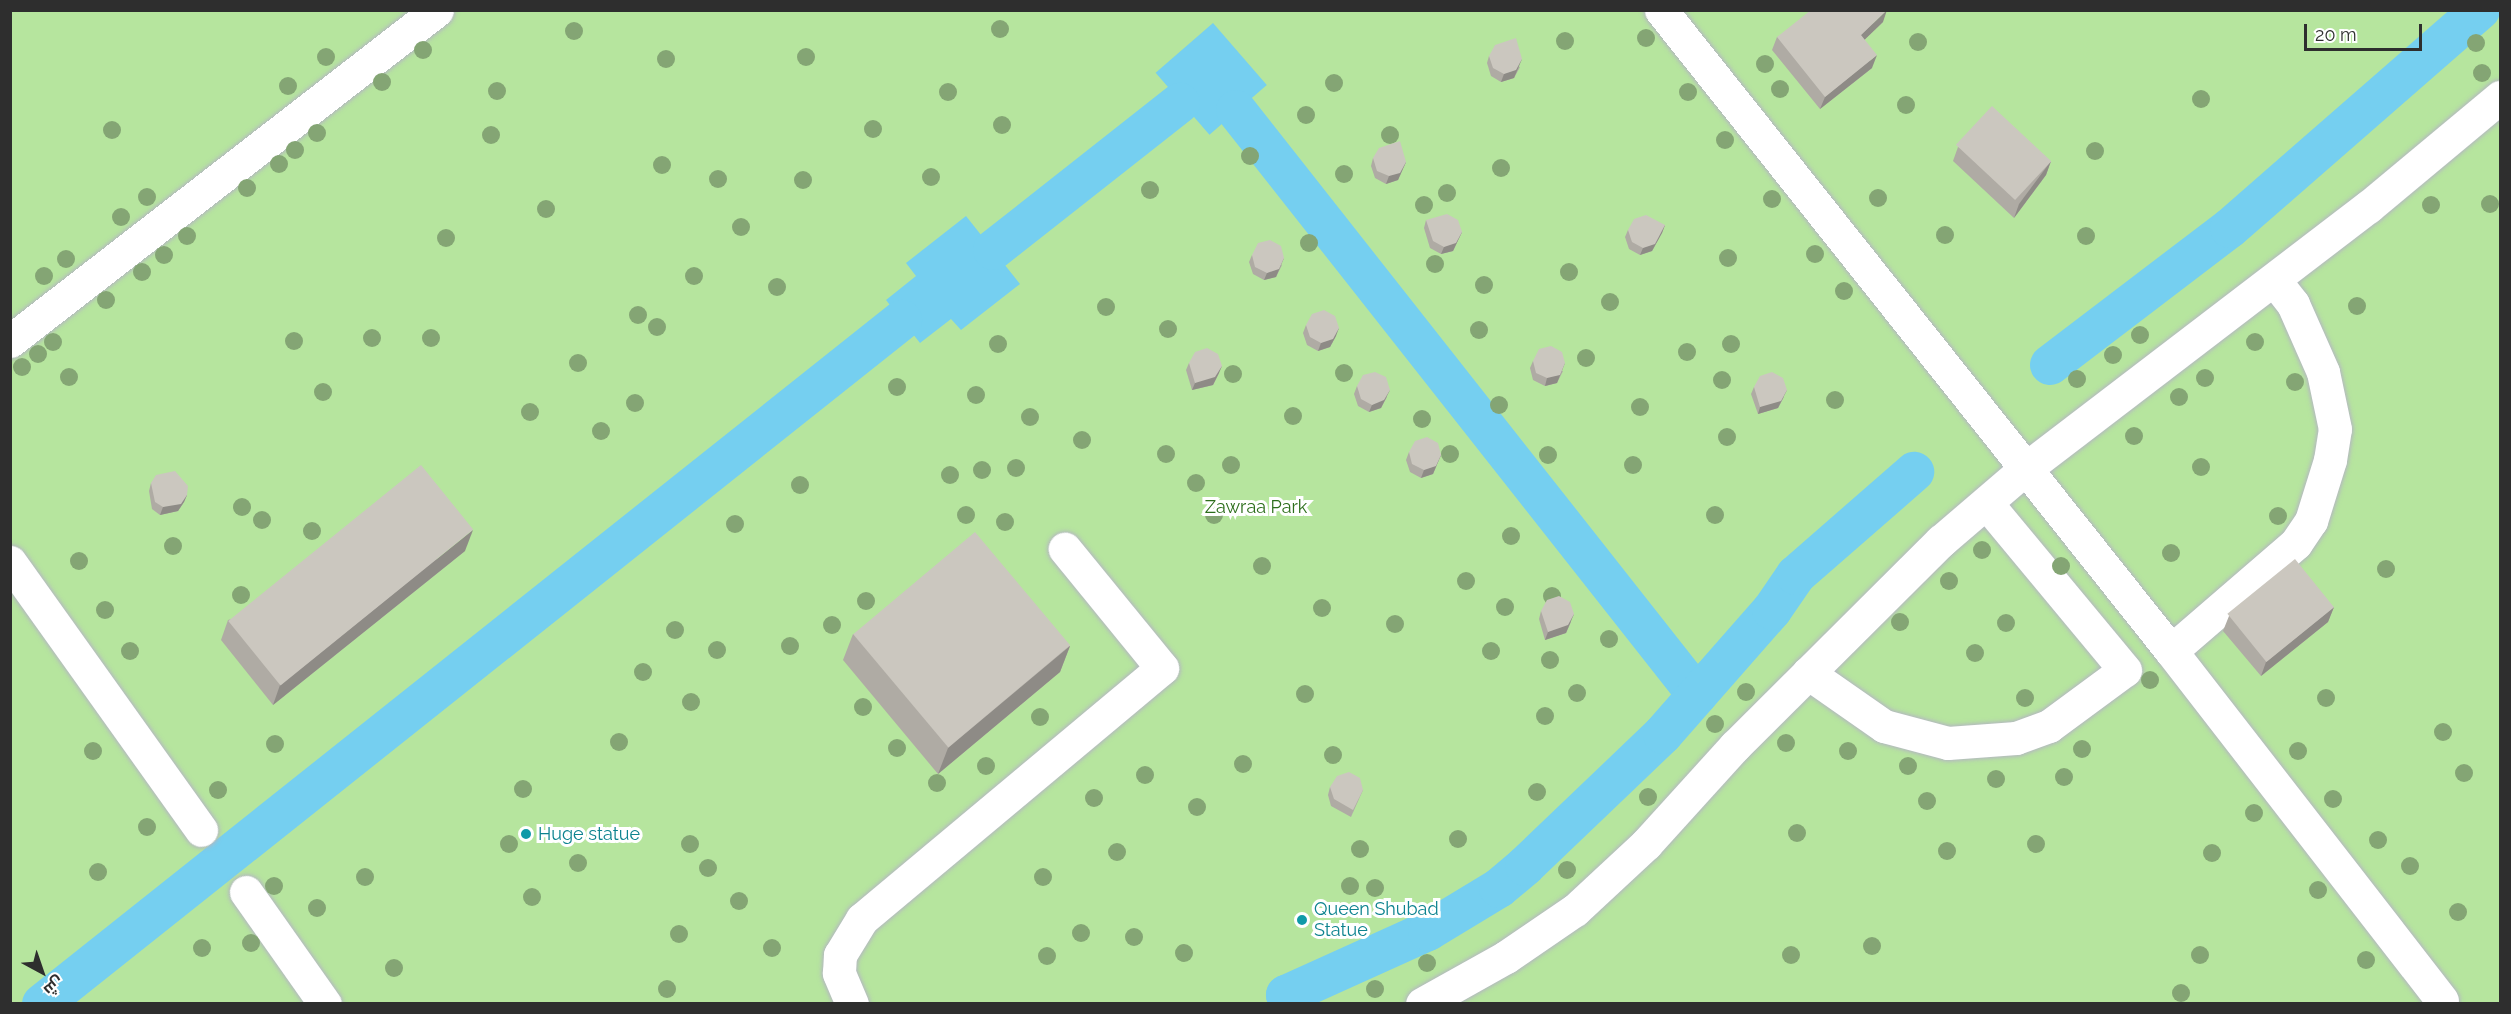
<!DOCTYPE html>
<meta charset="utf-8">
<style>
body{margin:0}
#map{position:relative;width:2511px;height:1014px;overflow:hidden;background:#efe9e1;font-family:Raleway,Cairo,sans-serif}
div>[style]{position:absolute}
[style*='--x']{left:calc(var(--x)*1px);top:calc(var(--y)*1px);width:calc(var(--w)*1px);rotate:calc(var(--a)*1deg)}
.green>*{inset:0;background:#b6e59e;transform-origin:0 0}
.water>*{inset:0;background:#75cff0;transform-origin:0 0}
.canal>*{height:40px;margin:-20px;padding:0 20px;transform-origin:20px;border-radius:20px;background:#75cff0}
.roads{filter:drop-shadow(0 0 2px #b4b7c1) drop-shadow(0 0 2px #b4b7c1)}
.street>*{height:33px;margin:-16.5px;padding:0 16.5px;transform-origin:16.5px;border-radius:16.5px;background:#fff}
.trees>*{width:18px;height:18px;margin:-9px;border-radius:50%;background:#84a574}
.wall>*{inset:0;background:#afaba4}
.shaded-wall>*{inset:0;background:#8e8b86}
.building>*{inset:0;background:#cbc7bf;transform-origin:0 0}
.dots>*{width:16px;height:16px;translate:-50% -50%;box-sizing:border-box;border:3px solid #fff;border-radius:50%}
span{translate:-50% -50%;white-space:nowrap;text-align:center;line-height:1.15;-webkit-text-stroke:6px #fff;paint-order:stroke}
.park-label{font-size:18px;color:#2c6e1b}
.culture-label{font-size:18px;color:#0d838f}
.left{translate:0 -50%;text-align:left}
.frame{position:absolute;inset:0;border:12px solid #2e2e2e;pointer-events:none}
.north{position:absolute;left:12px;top:942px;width:60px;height:60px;-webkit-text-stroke:4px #fff;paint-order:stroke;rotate:140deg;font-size:16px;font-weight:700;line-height:24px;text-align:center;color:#2e2e2e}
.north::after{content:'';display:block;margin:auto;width:21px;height:27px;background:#2e2e2e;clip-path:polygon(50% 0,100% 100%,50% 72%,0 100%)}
.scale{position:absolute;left:2304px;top:24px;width:118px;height:27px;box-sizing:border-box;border:3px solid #2e2e2e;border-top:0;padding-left:8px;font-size:18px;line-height:21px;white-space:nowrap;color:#2e2e2e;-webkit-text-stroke:4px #fff;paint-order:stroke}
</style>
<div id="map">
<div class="green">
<div style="left:10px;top:11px;width:2490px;height:992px"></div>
</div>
<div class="water">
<div style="left:1213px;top:23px;width:82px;height:76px;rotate:49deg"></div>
<div style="clip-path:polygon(966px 216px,1020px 284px,961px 330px,951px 319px,920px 343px,886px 300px,916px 276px,906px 263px)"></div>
</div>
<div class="canal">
<div style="--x:1236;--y:110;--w:745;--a:51.76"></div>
<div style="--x:993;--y:250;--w:238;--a:-38.2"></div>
<div style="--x:2050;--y:365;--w:226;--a:-37.3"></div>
<div style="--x:2230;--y:228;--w:332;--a:-41.1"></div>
<div style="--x:42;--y:1004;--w:1099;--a:-38.5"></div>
<div style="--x:1290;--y:1004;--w:10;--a:-114"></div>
<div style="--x:1286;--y:995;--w:156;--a:-24.3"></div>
<div style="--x:1428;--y:931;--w:83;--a:-31.2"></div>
<div style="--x:1499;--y:888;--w:34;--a:-40"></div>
<div style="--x:1525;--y:866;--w:191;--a:-43.7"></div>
<div style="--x:1663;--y:734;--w:165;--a:-48.7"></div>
<div style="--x:1772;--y:610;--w:42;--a:-55.6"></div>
<div style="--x:1796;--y:575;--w:157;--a:-41.1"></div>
</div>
<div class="roads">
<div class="street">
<div style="--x:1661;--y:10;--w:819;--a:51.49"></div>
<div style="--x:2171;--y:651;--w:442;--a:52.2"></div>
<div style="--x:10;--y:341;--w:540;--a:-37.78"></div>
<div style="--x:10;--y:562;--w:329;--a:54.5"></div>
<div style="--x:2171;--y:651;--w:165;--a:-40.8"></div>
<div style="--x:2296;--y:543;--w:27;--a:-56"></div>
<div style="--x:2311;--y:521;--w:64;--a:-72.7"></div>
<div style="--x:2330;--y:460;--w:31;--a:-81"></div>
<div style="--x:2335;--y:429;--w:58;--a:-101.9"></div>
<div style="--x:2323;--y:372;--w:74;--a:-113.8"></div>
<div style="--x:2293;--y:304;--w:31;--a:-128"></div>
<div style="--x:1808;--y:673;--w:93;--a:34.9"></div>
<div style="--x:1884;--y:726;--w:66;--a:14.9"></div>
<div style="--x:1948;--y:743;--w:68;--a:-4.2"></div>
<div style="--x:2016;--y:738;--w:35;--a:-20"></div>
<div style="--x:2049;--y:726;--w:94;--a:-36.4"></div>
<div style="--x:2125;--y:670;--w:216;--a:-129.7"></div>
<div style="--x:246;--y:892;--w:137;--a:54.8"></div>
<div style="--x:852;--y:1004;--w:34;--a:-113"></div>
<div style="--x:839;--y:973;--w:18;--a:-87"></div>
<div style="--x:840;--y:955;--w:42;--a:-58.6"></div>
<div style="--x:862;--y:919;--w:391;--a:-39.9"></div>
<div style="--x:1162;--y:668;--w:154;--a:-129.2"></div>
<div style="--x:1422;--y:1004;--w:96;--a:-29.2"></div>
<div style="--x:1506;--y:957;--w:83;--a:-34.3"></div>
<div style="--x:1575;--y:910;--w:97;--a:-42.9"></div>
<div style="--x:1646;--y:844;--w:132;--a:-47.8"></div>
<div style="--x:1735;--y:746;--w:291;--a:-44.9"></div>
<div style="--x:1941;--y:541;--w:111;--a:-40.6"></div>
<div style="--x:2025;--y:469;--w:432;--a:-37.4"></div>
<div style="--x:2368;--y:207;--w:172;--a:-39.8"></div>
</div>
</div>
<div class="trees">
<div style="left:1000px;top:29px"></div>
<div style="left:574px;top:31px"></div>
<div style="left:1646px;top:38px"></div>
<div style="left:1565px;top:41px"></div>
<div style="left:1918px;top:42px"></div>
<div style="left:2476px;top:43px"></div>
<div style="left:423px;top:50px"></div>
<div style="left:326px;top:57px"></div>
<div style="left:806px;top:57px"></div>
<div style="left:666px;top:59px"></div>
<div style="left:1765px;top:64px"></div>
<div style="left:2482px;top:73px"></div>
<div style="left:382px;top:82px"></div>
<div style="left:1334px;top:83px"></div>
<div style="left:288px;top:86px"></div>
<div style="left:1780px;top:89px"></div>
<div style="left:497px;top:91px"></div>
<div style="left:948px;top:92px"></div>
<div style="left:1688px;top:92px"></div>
<div style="left:2201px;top:99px"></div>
<div style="left:1906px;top:105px"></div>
<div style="left:1306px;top:115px"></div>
<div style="left:1002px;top:125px"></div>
<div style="left:873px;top:129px"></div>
<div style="left:112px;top:130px"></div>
<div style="left:317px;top:133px"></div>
<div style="left:491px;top:135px"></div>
<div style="left:1390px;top:135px"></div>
<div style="left:1725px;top:140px"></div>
<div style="left:295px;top:150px"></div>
<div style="left:2095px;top:151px"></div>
<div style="left:1250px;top:156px"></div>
<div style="left:279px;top:164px"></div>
<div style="left:662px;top:165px"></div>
<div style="left:1501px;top:168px"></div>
<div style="left:1344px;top:174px"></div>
<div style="left:931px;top:177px"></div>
<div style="left:718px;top:179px"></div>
<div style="left:803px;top:180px"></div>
<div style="left:247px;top:188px"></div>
<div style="left:1150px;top:190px"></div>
<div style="left:1447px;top:193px"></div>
<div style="left:147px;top:197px"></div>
<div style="left:1878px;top:198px"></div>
<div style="left:1772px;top:199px"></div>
<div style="left:2490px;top:204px"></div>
<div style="left:1424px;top:205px"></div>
<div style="left:2431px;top:205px"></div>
<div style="left:546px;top:209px"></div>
<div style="left:121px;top:217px"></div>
<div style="left:741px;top:227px"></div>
<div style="left:1945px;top:235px"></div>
<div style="left:187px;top:236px"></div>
<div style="left:2086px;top:236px"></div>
<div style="left:446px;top:238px"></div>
<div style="left:1309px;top:243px"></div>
<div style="left:1815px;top:254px"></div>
<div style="left:164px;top:255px"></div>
<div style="left:1728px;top:258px"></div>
<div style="left:66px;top:259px"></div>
<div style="left:1435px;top:264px"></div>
<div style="left:142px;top:272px"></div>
<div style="left:1569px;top:272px"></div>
<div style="left:44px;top:276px"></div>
<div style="left:694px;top:276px"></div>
<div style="left:1484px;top:285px"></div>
<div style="left:777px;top:287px"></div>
<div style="left:1844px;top:291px"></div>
<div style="left:106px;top:300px"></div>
<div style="left:1610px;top:302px"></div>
<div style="left:2357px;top:306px"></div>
<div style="left:1106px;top:307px"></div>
<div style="left:638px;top:315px"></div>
<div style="left:657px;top:327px"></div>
<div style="left:1168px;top:329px"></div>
<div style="left:1479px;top:330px"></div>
<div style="left:2140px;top:335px"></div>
<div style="left:372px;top:338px"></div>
<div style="left:431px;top:338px"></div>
<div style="left:294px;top:341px"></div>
<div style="left:53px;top:342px"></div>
<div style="left:2255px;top:342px"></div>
<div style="left:998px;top:344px"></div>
<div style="left:1731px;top:344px"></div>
<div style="left:1687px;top:352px"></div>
<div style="left:38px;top:354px"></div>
<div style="left:2113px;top:355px"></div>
<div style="left:1586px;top:358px"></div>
<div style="left:578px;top:363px"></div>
<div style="left:22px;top:367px"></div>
<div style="left:1344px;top:373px"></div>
<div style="left:1233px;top:374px"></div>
<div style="left:69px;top:377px"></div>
<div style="left:2205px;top:378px"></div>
<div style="left:2077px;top:379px"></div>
<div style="left:1722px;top:380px"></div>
<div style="left:2295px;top:382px"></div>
<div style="left:897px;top:387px"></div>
<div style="left:323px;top:392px"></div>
<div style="left:976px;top:395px"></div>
<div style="left:2179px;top:397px"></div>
<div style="left:1835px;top:400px"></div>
<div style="left:635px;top:403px"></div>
<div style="left:1499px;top:405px"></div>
<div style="left:1640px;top:407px"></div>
<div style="left:530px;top:412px"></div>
<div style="left:1293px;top:416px"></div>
<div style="left:1030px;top:417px"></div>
<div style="left:1422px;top:419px"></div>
<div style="left:601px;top:431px"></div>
<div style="left:2134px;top:436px"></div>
<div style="left:1727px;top:437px"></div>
<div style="left:1082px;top:440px"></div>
<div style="left:1166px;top:454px"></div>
<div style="left:1450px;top:454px"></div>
<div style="left:1548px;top:455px"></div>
<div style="left:1231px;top:465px"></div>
<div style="left:1633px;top:465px"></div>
<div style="left:2201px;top:467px"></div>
<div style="left:1016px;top:468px"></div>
<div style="left:982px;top:470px"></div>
<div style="left:950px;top:475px"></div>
<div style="left:1196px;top:483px"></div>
<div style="left:800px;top:485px"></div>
<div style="left:242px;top:507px"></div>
<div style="left:966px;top:515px"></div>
<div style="left:1214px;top:515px"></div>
<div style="left:1715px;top:515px"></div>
<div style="left:2278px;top:516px"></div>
<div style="left:262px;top:520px"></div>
<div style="left:1005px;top:522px"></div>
<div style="left:735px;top:524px"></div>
<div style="left:312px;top:531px"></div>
<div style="left:1511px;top:536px"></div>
<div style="left:173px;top:546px"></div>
<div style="left:1982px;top:550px"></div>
<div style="left:2171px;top:553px"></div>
<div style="left:79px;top:561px"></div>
<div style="left:1262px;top:566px"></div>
<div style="left:2061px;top:566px"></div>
<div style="left:2386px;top:569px"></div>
<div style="left:1466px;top:581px"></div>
<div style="left:1949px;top:581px"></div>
<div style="left:241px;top:595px"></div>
<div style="left:1552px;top:596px"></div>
<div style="left:866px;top:601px"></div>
<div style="left:1505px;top:607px"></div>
<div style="left:1322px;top:608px"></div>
<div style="left:105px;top:610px"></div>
<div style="left:1900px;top:622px"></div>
<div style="left:2006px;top:623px"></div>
<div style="left:1395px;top:624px"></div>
<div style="left:832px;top:625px"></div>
<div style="left:675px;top:630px"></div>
<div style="left:1609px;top:639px"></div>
<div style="left:790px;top:646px"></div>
<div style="left:717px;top:650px"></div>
<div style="left:130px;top:651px"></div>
<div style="left:1491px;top:651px"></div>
<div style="left:1975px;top:653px"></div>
<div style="left:1550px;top:660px"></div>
<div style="left:643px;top:672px"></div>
<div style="left:2150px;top:680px"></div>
<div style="left:1746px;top:692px"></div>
<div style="left:1577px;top:693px"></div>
<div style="left:1305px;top:694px"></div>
<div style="left:2025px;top:698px"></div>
<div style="left:2326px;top:698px"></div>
<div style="left:691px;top:702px"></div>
<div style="left:863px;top:707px"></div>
<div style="left:1545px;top:716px"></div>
<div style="left:1040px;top:717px"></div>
<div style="left:1715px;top:724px"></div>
<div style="left:2443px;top:732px"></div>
<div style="left:619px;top:742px"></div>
<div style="left:1786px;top:743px"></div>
<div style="left:275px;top:744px"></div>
<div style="left:897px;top:748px"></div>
<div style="left:2082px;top:749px"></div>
<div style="left:93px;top:751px"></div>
<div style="left:1848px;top:751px"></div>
<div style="left:2298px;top:751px"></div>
<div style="left:1333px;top:755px"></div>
<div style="left:1243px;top:764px"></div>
<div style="left:986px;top:766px"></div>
<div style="left:1908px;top:766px"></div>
<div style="left:2464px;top:773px"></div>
<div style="left:1145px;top:775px"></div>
<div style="left:2064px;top:777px"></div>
<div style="left:1996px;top:779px"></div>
<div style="left:937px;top:783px"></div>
<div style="left:523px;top:789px"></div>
<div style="left:218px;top:790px"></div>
<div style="left:1537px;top:792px"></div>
<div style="left:1648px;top:797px"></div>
<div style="left:1094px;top:798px"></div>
<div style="left:2333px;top:799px"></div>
<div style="left:1927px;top:801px"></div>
<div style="left:1197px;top:807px"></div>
<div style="left:2254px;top:813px"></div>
<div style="left:147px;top:827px"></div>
<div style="left:1797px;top:833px"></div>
<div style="left:1458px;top:839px"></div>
<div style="left:2378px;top:840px"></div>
<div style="left:509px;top:844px"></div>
<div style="left:690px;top:844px"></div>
<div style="left:2036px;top:844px"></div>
<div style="left:1360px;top:849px"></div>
<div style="left:1947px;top:851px"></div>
<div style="left:1117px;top:852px"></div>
<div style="left:2212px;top:853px"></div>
<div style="left:578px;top:863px"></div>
<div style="left:2410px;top:866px"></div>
<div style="left:708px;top:868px"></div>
<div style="left:1567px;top:870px"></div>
<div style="left:98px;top:872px"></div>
<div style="left:365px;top:877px"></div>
<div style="left:1043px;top:877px"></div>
<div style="left:274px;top:886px"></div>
<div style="left:1350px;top:886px"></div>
<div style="left:1375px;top:888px"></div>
<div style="left:2318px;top:890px"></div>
<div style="left:532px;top:897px"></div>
<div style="left:739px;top:901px"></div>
<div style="left:317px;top:908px"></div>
<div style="left:2458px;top:912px"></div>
<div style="left:1081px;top:933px"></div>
<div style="left:679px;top:934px"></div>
<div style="left:1134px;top:937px"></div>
<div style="left:251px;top:943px"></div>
<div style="left:1872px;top:946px"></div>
<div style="left:202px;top:948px"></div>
<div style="left:772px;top:948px"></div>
<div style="left:1184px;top:953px"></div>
<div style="left:1791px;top:955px"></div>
<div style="left:2200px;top:955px"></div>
<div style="left:1047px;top:956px"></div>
<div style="left:2366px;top:960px"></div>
<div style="left:1427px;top:963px"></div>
<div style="left:394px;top:968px"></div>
<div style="left:667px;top:989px"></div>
<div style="left:1375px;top:989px"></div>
<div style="left:2181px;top:993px"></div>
</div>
<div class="wall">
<div style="clip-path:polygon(1883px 22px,1864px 40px,1872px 68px,1820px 109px,1772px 50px,1777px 37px)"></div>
<div style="clip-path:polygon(1489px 56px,1520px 67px,1514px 78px,1501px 82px,1491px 76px,1487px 63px)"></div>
<div style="clip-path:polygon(1958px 147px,2051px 161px,2046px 175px,2014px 218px,1953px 161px)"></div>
<div style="clip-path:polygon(1373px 158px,1406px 162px,1398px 180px,1386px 184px,1375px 178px,1371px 166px)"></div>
<div style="clip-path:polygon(1426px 220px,1462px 232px,1453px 251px,1441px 254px,1430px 248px,1424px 228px)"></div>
<div style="clip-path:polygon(1665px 225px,1662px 233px,1652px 251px,1640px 255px,1629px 249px,1625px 237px,1628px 230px)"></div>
<div style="clip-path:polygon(1252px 255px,1282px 265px,1276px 277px,1264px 280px,1253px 274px,1249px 262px)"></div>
<div style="clip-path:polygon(1306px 325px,1336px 336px,1330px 347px,1318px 351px,1307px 345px,1303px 333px)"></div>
<div style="clip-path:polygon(1533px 361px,1563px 371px,1557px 383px,1545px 386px,1533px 380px,1530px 368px)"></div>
<div style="clip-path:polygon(1189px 363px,1219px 373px,1213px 385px,1192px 390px,1186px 370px)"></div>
<div style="clip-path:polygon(1357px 386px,1387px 397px,1381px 408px,1369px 412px,1358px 406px,1354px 394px)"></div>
<div style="clip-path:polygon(1754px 387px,1784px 397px,1778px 408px,1758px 414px,1751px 394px)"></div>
<div style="clip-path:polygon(1409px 452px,1441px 455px,1433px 474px,1421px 478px,1410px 472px,1406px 460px)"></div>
<div style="clip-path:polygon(151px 483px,187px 495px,184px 502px,178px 511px,160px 515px,152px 509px,149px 491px)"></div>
<div style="clip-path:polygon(465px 551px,273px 705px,221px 640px,228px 620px)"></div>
<div style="clip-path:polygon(2334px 607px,2328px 622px,2261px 676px,2223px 631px,2229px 616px)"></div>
<div style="clip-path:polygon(1541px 611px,1571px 622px,1566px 633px,1545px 640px,1539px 619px)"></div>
<div style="clip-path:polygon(853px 634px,1070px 646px,1060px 672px,938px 774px,843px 660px)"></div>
<div style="clip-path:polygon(1330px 787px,1363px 790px,1351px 817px,1331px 806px,1328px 795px)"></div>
</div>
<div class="shaded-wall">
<div style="clip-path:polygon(1887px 10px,1883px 22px,1856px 48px,1861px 35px)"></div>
<div style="clip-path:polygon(1877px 55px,1872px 68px,1820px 109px,1825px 97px)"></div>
<div style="clip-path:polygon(1522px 59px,1514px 78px,1501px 82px,1504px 74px)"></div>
<div style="clip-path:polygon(2051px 161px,2046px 175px,2014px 218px,2019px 204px)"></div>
<div style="clip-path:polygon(1406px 162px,1398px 180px,1386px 184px,1389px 176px)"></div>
<div style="clip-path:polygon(1665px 225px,1662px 233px,1652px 251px,1640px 255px,1643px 248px)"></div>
<div style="clip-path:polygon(1462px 232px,1453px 251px,1441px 254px,1444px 247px)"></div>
<div style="clip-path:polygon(1284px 258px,1276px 277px,1264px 280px,1267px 273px)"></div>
<div style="clip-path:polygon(1339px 328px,1336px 336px,1330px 347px,1318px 351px,1321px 343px)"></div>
<div style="clip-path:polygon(1565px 363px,1557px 383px,1545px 386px,1547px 378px)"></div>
<div style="clip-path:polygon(1222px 366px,1219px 373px,1213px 385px,1192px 390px,1195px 383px)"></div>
<div style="clip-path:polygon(1390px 390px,1381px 408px,1369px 412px,1372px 405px)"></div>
<div style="clip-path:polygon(1787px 390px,1778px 408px,1758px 414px,1760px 407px)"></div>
<div style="clip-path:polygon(1441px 455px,1433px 474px,1421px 478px,1424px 470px)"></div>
<div style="clip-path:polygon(187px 495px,184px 502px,178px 511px,160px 515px,163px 507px)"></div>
<div style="clip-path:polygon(473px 530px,465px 551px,273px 705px,280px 685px)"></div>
<div style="clip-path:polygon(2334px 607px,2328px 622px,2261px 676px,2266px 662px)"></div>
<div style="clip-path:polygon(1574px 614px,1566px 633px,1545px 640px,1548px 632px)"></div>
<div style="clip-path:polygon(1070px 646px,1060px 672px,938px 774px,948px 748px)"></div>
</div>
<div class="building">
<div style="clip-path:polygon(1811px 10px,1887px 10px,1861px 35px,1877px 55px,1825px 97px,1777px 37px)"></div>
<div style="clip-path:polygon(1516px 38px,1522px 59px,1516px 70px,1504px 74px,1493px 68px,1489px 56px,1495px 45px)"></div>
<div style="left:1992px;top:106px;width:81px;height:53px;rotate:43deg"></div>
<div style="clip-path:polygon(1400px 141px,1406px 162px,1400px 173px,1389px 176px,1377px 171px,1373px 158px,1379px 148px)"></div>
<div style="clip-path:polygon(1447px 214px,1458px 220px,1462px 232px,1456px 243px,1444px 247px,1433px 241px,1426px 220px)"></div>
<div style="clip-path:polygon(1646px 215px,1665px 225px,1655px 244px,1643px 248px,1632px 242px,1628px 230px,1634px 219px)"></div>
<div style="clip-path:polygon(1270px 240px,1281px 246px,1284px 258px,1279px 269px,1267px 273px,1255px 267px,1252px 255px,1258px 243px)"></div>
<div style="clip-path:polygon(1324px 310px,1335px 316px,1339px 328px,1333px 339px,1321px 343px,1310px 337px,1306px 325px,1312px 314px)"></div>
<div style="clip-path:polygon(1551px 346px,1562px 352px,1565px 363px,1560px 375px,1547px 378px,1536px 373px,1533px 361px,1539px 349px)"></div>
<div style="clip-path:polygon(1207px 348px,1218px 354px,1222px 366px,1215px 377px,1195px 383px,1189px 363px,1195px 352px)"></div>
<div style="clip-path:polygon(1375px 372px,1386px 377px,1390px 390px,1384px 400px,1372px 405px,1361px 399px,1357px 386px,1363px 375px)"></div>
<div style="clip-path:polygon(1772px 372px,1783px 378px,1787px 390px,1781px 401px,1760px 407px,1754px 387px,1760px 376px)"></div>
<div style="clip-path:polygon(1427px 437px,1438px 443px,1441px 455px,1436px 466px,1424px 470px,1412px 464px,1409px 452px,1415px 441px)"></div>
<div style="left:421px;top:465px;width:83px;height:248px;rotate:51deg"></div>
<div style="clip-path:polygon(175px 471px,188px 486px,187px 495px,181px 504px,163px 507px,155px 502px,151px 483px,156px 475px)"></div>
<div style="left:975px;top:532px;width:148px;height:159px;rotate:50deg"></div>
<div style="left:2295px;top:559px;width:62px;height:87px;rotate:51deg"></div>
<div style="clip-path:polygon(1559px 596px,1570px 602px,1574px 614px,1568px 625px,1548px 632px,1541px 611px,1547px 600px)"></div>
<div style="clip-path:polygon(1349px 772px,1360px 778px,1363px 790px,1353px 810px,1334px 799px,1330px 787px,1337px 776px)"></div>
</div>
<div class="dots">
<div style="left:526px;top:834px;background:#0f9aa8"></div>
<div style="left:1302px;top:920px;background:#0f9aa8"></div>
</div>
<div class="park-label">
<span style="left:1256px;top:507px">Zawraa Park</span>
</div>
<div class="culture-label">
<span class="left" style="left:538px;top:834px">Huge statue</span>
<span class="left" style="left:1314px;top:920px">Queen Shubad<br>Statue</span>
</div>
<div class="frame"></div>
<div class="north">ش</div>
<div class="scale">20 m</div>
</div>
